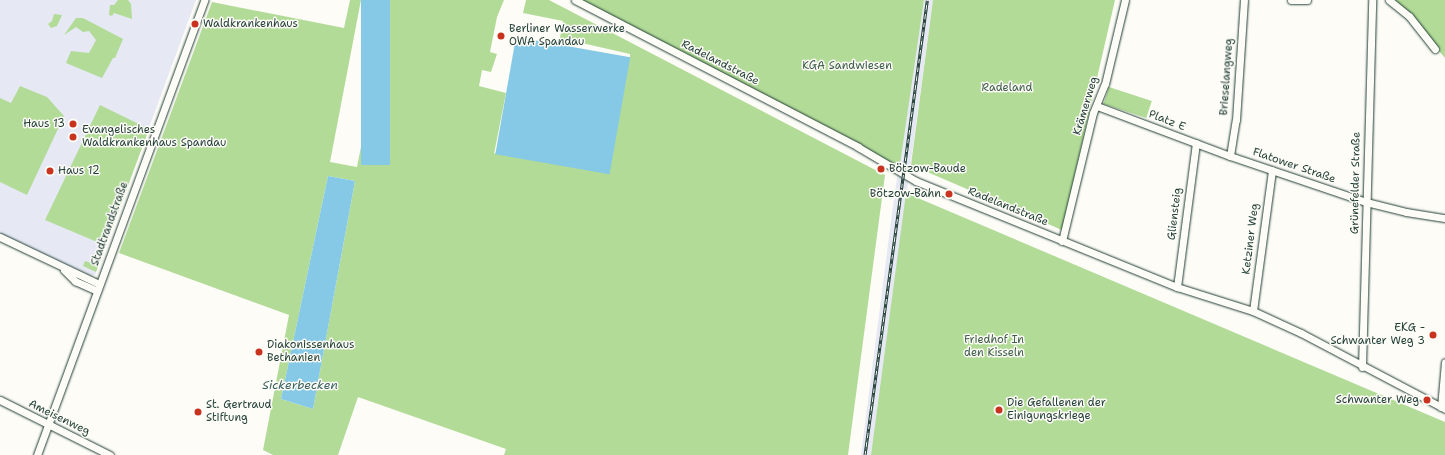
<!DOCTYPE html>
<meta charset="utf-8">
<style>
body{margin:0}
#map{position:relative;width:1445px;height:455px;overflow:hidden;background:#fdfcf7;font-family:"Shantell Sans",sans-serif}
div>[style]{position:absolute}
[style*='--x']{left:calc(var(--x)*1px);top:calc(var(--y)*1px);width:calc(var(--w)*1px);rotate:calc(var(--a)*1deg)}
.built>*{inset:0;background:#e6e9f4}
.green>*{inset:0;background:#b2db97;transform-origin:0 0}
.water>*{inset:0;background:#85c9e6;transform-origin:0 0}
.roads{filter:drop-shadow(0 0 1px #1f3d34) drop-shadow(0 0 1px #1f3d34)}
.minor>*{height:7px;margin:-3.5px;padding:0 3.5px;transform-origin:3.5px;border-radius:3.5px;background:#fdfcf7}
.rail>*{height:3px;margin-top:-1.5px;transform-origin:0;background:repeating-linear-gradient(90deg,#fdfcf7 0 4.5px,#1f3d34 0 9px);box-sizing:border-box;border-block:1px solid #1f3d34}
.dots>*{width:11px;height:11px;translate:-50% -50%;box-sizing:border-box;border:2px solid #fdfcf7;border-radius:50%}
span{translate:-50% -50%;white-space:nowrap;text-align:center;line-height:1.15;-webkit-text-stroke:3px #fdfcf7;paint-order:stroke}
.poi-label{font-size:11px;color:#1f3d34}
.left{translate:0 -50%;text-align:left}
.right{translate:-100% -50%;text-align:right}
.street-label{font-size:11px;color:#1f3d34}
.park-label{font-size:11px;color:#3c5d48}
.water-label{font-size:12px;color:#386060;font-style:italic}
</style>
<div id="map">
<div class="built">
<div style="clip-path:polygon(0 0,196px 0,95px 275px,90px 276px,0 234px)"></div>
<div style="clip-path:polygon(924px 0,933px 0,871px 455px,861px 455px,894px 198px)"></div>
</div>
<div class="green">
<div style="clip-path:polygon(118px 0,128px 0,131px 4px,132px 19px,114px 13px,112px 16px,109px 15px,110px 5px,114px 5px)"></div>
<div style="clip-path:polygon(evenodd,350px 0,361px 0,330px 162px,357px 167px,390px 0,504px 0,497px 17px,490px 52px,497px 54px,491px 72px,482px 70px,479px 86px,506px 93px,494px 154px,630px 58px,630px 54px,560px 38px,563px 21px,523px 13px,526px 0,549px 0,885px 175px,848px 455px,504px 455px,506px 449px,358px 397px,338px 455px,273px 455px,263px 450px,289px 315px,119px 253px,212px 2px,344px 28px,350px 0,328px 176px,355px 181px,313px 409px,281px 399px,328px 176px)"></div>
<div style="clip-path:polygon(582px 0,924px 0,899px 171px)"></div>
<div style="clip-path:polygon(933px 0,1115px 0,1062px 230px,911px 165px)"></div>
<div style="clip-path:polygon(1391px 0,1445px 0,1445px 58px,1404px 10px)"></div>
<div style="clip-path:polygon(54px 14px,62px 15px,57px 26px,51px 28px,48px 24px,52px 21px)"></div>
<div style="clip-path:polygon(76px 18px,83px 18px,123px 39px,115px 58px,113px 58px,102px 78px,66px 63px,71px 51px,89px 53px,96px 40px,89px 31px,83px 32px,76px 27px,64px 35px)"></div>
<div style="clip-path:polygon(20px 86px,47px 97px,64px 116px,27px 195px,0 182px,0 98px,11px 103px)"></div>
<div style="left:1109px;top:87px;width:45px;height:18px;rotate:18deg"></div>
<div style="clip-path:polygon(100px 105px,149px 129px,96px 272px,83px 266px,85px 261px,95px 264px,102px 244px,45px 220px)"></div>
<div style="clip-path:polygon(906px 193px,1445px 422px,1445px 455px,871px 455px)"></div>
</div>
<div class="water">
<div style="left:361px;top:0;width:29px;height:165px"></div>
<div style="left:516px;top:37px;width:116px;height:119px;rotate:10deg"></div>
<div style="clip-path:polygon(328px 176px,355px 181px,313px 409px,281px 399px)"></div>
</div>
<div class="roads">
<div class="minor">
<div style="--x:575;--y:0;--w:319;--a:27.4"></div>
<div style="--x:858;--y:147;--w:67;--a:30.4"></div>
<div style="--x:916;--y:181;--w:282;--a:22.1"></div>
<div style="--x:1177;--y:287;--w:80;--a:17.5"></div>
<div style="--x:1253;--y:311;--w:53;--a:24.6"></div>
<div style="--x:1301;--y:333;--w:163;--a:27.8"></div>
<div style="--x:1291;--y:0;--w:16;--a:0"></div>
<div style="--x:1389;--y:0;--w:26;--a:39"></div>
<div style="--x:1409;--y:16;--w:42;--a:51.8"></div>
<div style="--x:1097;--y:106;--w:142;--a:20.6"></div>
<div style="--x:1230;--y:156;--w:144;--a:18.7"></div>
<div style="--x:1366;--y:202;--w:41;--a:14"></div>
<div style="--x:1406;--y:212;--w:39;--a:9"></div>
<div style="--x:1230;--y:156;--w:36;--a:-81"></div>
<div style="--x:1236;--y:120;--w:120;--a:-86.2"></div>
<div style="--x:0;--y:237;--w:110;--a:25.4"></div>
<div style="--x:1062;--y:241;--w:132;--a:-76.4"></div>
<div style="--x:1093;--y:113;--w:31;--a:-68"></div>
<div style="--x:1105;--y:84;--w:86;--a:-76.6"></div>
<div style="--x:64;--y:270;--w:16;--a:45"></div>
<div style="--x:75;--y:281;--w:24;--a:24"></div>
<div style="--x:1177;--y:287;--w:145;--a:-82.5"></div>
<div style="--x:1253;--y:311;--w:142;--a:-82.3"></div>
<div style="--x:1362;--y:367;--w:367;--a:-88.4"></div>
<div style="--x:0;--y:400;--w:123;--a:26.6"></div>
<div style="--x:1441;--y:407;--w:45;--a:-84.9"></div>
<div style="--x:37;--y:455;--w:485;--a:-69.8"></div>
</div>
</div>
<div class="rail">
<div style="--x:865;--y:455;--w:459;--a:-82.2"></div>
</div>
<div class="dots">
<div style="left:195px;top:24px;background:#c8321e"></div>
<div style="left:501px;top:36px;background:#c8321e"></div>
<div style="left:73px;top:124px;background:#c8321e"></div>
<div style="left:73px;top:137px;background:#c8321e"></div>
<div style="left:881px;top:169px;background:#c8321e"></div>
<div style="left:50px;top:171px;background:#c8321e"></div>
<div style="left:949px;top:194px;background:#c8321e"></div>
<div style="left:1433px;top:335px;background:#c8321e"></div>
<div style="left:259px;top:352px;background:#c8321e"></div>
<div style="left:1427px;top:400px;background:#c8321e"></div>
<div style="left:999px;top:410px;background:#c8321e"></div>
<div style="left:198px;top:412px;background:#c8321e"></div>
</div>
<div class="poi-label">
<span class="left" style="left:203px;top:24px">Waldkrankenhaus</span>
<span class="left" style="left:509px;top:36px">Berliner Wasserwerke<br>OWA Spandau</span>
<span class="right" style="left:65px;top:124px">Haus 13</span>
<span class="left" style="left:82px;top:137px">Evangelisches<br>Waldkrankenhaus Spandau</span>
<span class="left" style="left:889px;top:169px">Bötzow-Baude</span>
<span class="left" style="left:58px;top:171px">Haus 12</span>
<span class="right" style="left:941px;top:194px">Bötzow-Bahn</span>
<span class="right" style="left:1425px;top:335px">EKG -<br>Schwanter Weg 3</span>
<span class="left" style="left:267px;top:352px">Diakonissenhaus<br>Bethanien</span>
<span class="right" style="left:1419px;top:400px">Schwanter Weg</span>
<span class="left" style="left:1007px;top:410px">Die Gefallenen der<br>Einigungskriege</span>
<span class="left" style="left:206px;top:412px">St. Gertraud<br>Stiftung</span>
</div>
<div class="street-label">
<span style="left:720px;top:63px;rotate:27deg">Radelandstraße</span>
<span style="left:1227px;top:77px;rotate:-86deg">Brieselangweg</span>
<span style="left:1086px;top:106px;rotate:-73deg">Krämerweg</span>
<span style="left:1167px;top:121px;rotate:21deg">Platz E</span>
<span style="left:1294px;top:166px;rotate:19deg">Flatower Straße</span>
<span style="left:1356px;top:183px;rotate:-89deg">Grünefelder Straße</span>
<span style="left:1008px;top:207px;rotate:22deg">Radelandstraße</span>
<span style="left:1175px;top:214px;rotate:-83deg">Gliensteig</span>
<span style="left:110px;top:224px;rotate:-70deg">Stadtrandstraße</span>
<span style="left:1251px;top:239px;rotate:-83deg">Ketziner Weg</span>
<span style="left:59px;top:418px;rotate:26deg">Ameisenweg</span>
</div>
<div class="park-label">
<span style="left:847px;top:66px">KGA Sandwiesen</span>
<span style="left:1007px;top:88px">Radeland</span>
<span style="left:994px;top:347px">Friedhof In<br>den Kisseln</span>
</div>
<div class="water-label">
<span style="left:300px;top:386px">Sickerbecken</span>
</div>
</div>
